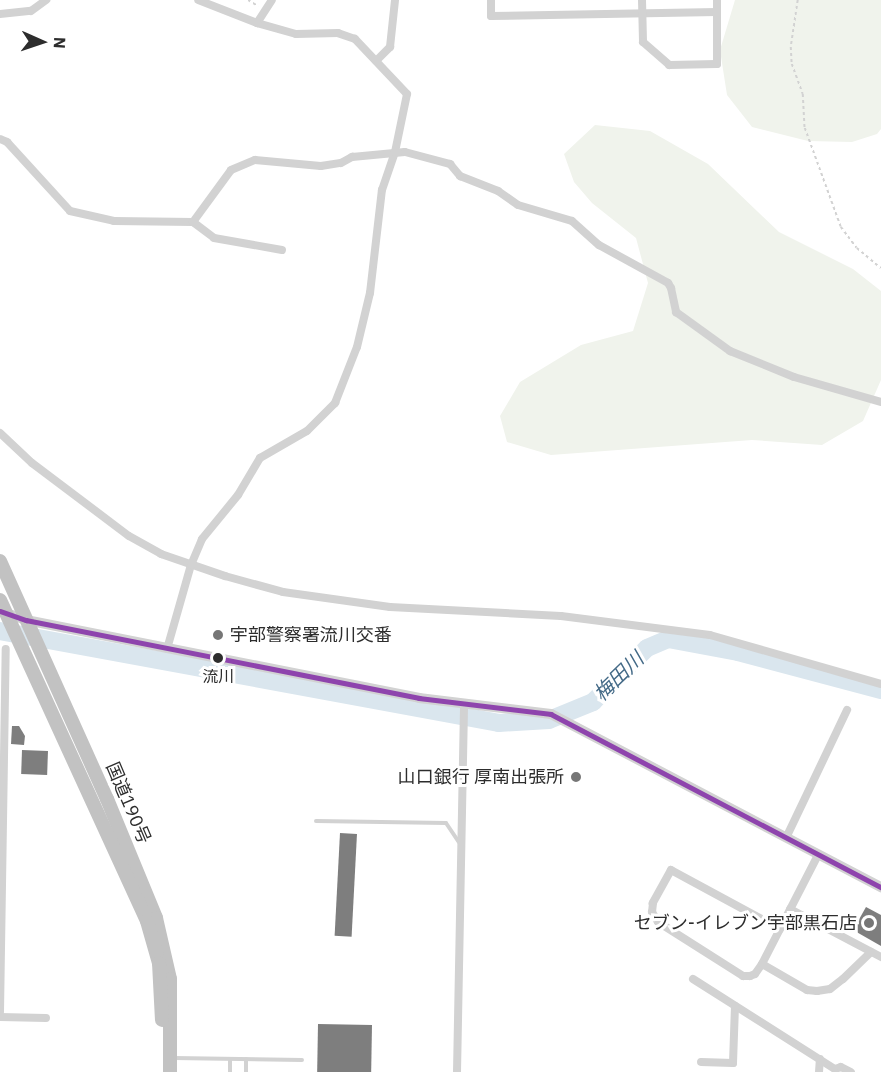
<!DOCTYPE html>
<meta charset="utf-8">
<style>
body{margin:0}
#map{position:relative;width:881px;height:1072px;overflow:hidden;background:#fff;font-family:"IBM Plex Sans","Noto Sans JP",sans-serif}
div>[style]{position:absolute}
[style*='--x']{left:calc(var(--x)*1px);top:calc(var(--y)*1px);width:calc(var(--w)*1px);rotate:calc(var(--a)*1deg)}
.green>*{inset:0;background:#f0f3ec}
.river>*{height:18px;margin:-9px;padding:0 9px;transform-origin:9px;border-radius:9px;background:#dae6ee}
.building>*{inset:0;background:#7e7e7e;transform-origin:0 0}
.path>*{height:1.5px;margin-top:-0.75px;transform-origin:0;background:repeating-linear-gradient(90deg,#d2d2d2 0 3px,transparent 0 6px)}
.service>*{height:4px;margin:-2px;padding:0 2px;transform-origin:2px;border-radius:2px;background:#d2d2d2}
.minor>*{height:8px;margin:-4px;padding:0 4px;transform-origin:4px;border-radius:4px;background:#d2d2d2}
.tertiary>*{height:10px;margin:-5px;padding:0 5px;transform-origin:5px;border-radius:5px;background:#d2d2d2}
.trunk>*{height:14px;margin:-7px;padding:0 7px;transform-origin:7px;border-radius:7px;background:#c2c2c2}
.bus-1>*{height:4.5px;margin:-2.25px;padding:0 2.25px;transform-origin:2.25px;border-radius:2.25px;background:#8e44ad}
.dots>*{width:16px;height:16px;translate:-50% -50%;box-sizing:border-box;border:3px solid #fff;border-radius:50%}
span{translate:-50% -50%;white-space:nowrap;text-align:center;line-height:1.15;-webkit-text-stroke:6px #fff;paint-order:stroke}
.bus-label{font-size:16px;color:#2d2d2d}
.poi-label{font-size:18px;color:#2d2d2d}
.left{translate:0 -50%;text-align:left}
.right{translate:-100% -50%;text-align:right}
.street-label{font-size:18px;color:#2d2d2d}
.water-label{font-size:20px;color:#446a87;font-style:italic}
.north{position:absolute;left:12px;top:12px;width:60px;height:60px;-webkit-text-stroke:4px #fff;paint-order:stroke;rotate:93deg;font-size:16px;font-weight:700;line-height:24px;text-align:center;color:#2d2d2d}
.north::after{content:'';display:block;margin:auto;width:21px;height:27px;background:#2d2d2d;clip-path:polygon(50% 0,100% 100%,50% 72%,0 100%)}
</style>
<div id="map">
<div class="green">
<div style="clip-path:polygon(735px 0,881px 0,881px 129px,877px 134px,852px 142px,808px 141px,752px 127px,727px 95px,720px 50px)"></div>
<div style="clip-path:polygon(595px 125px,650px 131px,708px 164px,779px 232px,853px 269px,881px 291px,881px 380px,863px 421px,822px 445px,752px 440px,551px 455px,507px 442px,500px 416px,520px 382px,581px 345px,633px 331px,648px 283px,636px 238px,592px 203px,574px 182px,564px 154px)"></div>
</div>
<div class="river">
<div style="--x:0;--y:631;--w:507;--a:10.45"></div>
<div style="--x:499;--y:723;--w:50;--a:-3.4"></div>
<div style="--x:549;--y:720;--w:48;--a:-22.2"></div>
<div style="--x:593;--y:702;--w:76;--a:-45"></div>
<div style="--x:647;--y:648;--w:23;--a:-23"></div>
<div style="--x:668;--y:639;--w:71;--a:10.5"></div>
<div style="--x:738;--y:652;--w:148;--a:14.9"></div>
</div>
<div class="building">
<div style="clip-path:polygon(12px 726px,19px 726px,25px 736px,24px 745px,11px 744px)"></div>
<div style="left:22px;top:750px;width:26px;height:24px;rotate:2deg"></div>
<div style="left:340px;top:833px;width:17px;height:103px;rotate:3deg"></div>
<div style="clip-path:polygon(866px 907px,881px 915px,881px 946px,853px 930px)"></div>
<div style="left:318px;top:1024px;width:54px;height:48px;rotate:1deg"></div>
</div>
<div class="path">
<div style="--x:248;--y:0;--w:12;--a:31"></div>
<div style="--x:798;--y:0;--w:48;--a:98.5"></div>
<div style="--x:791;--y:47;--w:17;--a:87"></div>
<div style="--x:792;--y:64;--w:32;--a:70"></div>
<div style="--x:803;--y:94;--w:34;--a:87"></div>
<div style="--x:805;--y:128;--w:105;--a:70"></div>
<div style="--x:841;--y:227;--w:26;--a:53"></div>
<div style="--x:857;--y:248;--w:31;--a:40"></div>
</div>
<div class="service">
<div style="--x:316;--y:821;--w:130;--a:0.9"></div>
<div style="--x:446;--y:823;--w:23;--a:56"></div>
<div style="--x:174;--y:1058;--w:128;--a:0.9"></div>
<div style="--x:230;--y:1059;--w:13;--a:90"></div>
<div style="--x:246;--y:1072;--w:13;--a:-90"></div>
</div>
<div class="minor">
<div style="--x:491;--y:0;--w:16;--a:90"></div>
<div style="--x:491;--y:16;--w:226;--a:-1"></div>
<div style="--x:642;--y:0;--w:42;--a:88.6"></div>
<div style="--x:643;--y:42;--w:35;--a:41"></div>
<div style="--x:669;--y:65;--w:48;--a:-1.2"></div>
<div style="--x:717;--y:64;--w:64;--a:-90"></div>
<div style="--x:0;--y:14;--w:31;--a:-6"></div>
<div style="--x:31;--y:11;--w:19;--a:-36"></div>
<div style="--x:257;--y:23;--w:27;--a:-57"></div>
<div style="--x:376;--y:61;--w:20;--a:-45"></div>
<div style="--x:390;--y:47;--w:47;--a:-83.9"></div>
<div style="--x:0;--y:139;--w:8;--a:23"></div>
<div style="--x:7;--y:142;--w:93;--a:47.6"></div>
<div style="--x:70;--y:211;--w:45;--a:12.8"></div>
<div style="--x:114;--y:221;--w:79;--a:0.7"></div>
<div style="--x:193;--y:222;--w:64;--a:-53.8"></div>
<div style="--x:231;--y:170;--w:26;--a:-23"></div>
<div style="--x:255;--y:160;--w:66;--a:5.2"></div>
<div style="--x:321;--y:166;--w:20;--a:-9"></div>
<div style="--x:341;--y:163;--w:13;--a:-29"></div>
<div style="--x:352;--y:157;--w:53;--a:-5.4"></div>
<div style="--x:405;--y:152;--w:47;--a:14.9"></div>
<div style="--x:450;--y:164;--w:16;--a:50"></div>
<div style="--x:460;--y:176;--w:41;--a:21.5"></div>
<div style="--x:498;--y:191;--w:24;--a:35"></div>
<div style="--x:518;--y:205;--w:56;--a:16.5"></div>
<div style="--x:572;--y:221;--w:36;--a:42"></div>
<div style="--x:599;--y:245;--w:79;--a:28.8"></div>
<div style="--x:668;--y:283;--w:6;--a:59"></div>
<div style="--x:671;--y:288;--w:25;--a:78"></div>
<div style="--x:676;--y:312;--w:67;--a:35.8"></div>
<div style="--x:730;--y:351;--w:69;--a:22.1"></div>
<div style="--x:794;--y:377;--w:91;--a:16"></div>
<div style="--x:193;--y:222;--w:26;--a:37"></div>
<div style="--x:214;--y:238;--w:69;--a:10"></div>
<div style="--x:0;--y:433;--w:44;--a:43.2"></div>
<div style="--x:32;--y:463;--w:121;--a:37"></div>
<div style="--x:129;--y:536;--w:37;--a:29"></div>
<div style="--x:161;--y:554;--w:68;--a:19"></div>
<div style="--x:225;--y:576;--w:60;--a:15.4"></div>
<div style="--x:283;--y:592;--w:108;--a:8"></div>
<div style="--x:390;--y:607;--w:171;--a:3"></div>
<div style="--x:561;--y:616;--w:150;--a:7.3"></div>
<div style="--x:710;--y:635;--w:178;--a:16"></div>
<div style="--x:167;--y:649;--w:87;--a:-74.1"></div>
<div style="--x:191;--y:565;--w:28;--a:-67"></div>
<div style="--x:202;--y:539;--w:57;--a:-50.7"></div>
<div style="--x:238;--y:495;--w:43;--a:-59.3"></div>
<div style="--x:260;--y:458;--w:54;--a:-29.9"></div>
<div style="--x:307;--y:431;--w:40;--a:-45"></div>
<div style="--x:335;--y:403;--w:60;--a:-68.6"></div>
<div style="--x:357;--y:347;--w:56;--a:-76.5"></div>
<div style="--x:370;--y:293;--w:104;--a:-83.4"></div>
<div style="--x:382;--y:190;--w:40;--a:-71.1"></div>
<div style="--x:395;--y:152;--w:59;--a:-78.3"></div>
<div style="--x:407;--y:94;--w:76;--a:-133.4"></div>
<div style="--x:355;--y:39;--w:18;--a:-161"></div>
<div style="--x:338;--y:33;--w:42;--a:178.6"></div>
<div style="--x:296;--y:34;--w:41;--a:-164.2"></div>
<div style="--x:257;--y:23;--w:63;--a:-158.7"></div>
<div style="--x:786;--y:838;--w:142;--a:-64.5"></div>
<div style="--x:790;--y:909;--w:103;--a:27.8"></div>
<div style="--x:780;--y:929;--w:124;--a:-151.6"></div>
<div style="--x:671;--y:870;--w:38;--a:119"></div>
<div style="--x:653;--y:903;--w:9;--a:96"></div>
<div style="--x:652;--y:912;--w:12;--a:59"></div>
<div style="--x:658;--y:922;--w:101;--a:32.4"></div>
<div style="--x:743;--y:976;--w:7;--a:0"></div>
<div style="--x:750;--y:976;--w:5;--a:-22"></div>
<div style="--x:755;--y:974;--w:12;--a:-55"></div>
<div style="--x:762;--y:964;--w:123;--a:-62.8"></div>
<div style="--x:762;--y:964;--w:52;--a:30"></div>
<div style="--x:807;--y:990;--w:10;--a:6"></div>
<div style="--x:817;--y:991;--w:13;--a:-9"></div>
<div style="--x:830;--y:989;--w:16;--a:-38"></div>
<div style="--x:843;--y:979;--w:39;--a:-44"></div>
<div style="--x:693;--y:979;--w:168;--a:32.4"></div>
<div style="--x:835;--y:1069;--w:6;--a:-18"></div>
<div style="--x:841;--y:1067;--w:11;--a:27"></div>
<div style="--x:0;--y:1012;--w:363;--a:-89.1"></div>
<div style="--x:0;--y:1017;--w:46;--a:1.2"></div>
<div style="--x:701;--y:1062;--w:32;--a:2"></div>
<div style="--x:733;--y:1063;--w:57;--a:-88"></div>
<div style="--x:457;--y:1072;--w:369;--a:-88.9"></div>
<div style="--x:819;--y:1072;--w:13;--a:-86"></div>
</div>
<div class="tertiary">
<div style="--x:3;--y:612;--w:24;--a:19"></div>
<div style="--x:26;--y:620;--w:401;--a:11.2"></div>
<div style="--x:419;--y:698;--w:133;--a:6.9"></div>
<div style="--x:551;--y:714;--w:373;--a:27.7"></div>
</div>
<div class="trunk">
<div style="--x:0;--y:561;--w:261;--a:65.8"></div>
<div style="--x:107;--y:799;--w:129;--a:67.6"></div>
<div style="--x:156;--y:918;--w:63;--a:77.1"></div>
<div style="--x:170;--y:979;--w:93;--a:90"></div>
<div style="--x:0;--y:600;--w:353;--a:65.4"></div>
<div style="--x:147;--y:921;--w:44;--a:74.1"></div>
<div style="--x:159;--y:963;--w:57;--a:87"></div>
</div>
<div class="bus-1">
<div style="--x:0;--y:611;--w:28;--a:19"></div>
<div style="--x:26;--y:620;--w:401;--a:11.2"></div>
<div style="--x:419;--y:698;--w:133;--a:6.9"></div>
<div style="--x:551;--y:714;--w:373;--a:27.7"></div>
</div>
<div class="dots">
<div style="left:218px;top:635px;background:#767676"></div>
<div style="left:218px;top:658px;background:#2d2d2d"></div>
<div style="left:576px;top:777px;background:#767676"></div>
<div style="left:869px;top:923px;background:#767676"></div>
</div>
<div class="bus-label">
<span style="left:218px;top:676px">流川</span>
</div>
<div class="poi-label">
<span class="left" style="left:230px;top:635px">宇部警察署流川交番</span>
<span class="right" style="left:564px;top:777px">山口銀行 厚南出張所</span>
<span class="right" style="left:857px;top:923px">セブン-イレブン宇部黒石店</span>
</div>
<div class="street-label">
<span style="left:128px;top:803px;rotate:67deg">国道190号</span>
</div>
<div class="water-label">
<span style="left:618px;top:676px;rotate:-44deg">梅田川</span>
</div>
<div class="north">N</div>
</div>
